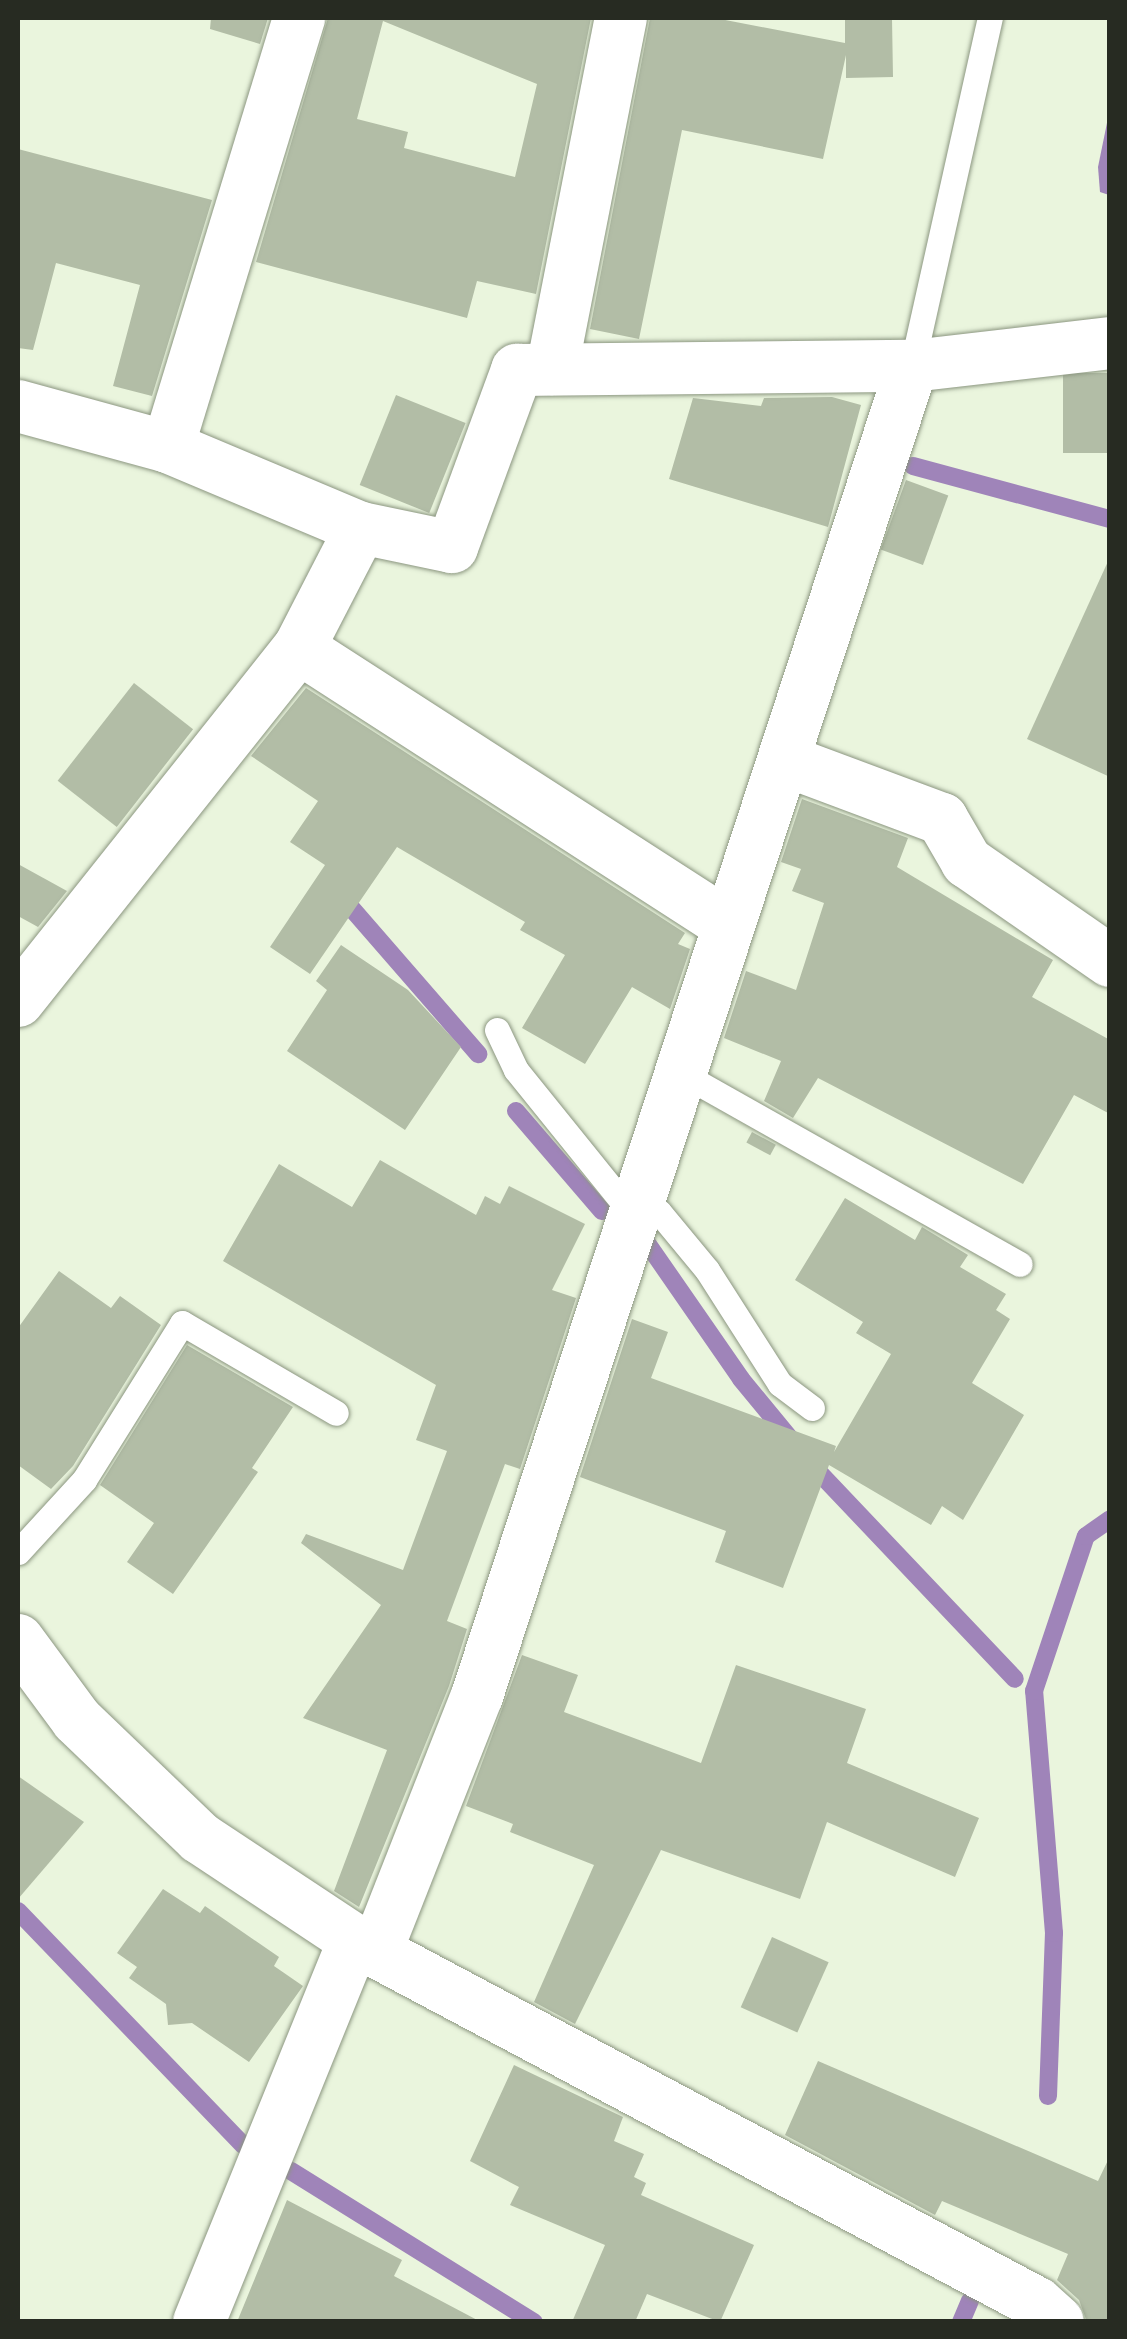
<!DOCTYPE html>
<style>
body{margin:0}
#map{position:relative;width:1127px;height:2339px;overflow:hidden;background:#eaf5dd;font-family:"PT Sans",sans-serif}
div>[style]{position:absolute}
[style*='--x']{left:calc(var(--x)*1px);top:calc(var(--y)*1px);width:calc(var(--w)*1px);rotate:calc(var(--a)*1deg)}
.water>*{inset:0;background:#9f84b9}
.stream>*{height:18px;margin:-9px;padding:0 9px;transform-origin:9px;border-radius:9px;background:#9f84b9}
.building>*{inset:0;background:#b2bda6;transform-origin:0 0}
.roads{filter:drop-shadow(0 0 2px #8b9680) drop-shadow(0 0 2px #8b9680)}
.service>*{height:25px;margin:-12.5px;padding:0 12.5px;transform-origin:12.5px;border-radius:12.5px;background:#fff}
.minor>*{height:52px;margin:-26px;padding:0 26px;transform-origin:26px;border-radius:26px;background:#fff}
span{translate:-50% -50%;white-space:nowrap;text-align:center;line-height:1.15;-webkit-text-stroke:8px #fff;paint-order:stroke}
.frame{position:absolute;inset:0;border:20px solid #272b22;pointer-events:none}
</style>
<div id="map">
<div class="water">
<div style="clip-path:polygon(1109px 113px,1109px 195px,1100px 192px,1098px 167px)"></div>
</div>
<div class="stream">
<div style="--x:913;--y:466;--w:204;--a:15.1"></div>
<div style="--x:340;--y:895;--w:211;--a:49"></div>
<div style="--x:516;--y:1111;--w:132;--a:49.3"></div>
<div style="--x:647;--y:1243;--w:165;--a:55.3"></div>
<div style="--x:741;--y:1379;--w:110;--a:50.5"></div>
<div style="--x:811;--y:1464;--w:296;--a:46.5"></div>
<div style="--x:18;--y:1911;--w:325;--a:46.1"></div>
<div style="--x:1048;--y:2096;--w:163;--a:-87.9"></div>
<div style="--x:1054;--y:1933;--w:243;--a:-94.7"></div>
<div style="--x:1034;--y:1691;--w:163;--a:-71.5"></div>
<div style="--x:1086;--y:1536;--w:29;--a:-35"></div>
<div style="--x:291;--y:2171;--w:286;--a:31.9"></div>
<div style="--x:961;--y:2322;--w:23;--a:-67"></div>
</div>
<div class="building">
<div style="clip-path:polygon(211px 18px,268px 18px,260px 44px,210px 29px)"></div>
<div style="clip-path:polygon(evenodd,328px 18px,591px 18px,536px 294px,477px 281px,467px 318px,256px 262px,328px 18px,383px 21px,537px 84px,515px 177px,404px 148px,408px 132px,357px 119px,383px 21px)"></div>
<div style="clip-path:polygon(650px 18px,715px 18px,845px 43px,845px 18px,892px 18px,893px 77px,846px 78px,846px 55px,823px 159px,682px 130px,639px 339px,590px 329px)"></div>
<div style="clip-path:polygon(18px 149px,212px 200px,152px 396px,113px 386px,140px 285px,56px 263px,33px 350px,18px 348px)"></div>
<div style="left:1110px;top:373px;width:80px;height:47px;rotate:90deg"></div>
<div style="left:396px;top:395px;width:75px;height:97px;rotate:22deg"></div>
<div style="clip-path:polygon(832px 397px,861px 405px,828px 527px,669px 479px,693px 398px,761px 406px,764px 398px)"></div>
<div style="left:906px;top:480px;width:45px;height:74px;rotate:20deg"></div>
<div style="clip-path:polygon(1110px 557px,1110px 777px,1027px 739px)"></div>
<div style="left:134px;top:683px;width:75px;height:124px;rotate:38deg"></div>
<div style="clip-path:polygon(306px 688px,685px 933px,678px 944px,690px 949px,670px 1009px,632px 987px,585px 1064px,522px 1028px,565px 955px,520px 930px,525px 922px,397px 847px,310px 974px,270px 947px,325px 865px,290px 842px,318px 801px,251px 756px)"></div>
<div style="clip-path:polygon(802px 799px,908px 838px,897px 867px,1053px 960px,1032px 997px,1110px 1040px,1110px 1114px,1074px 1095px,1023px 1184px,818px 1078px,793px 1118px,764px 1101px,781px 1061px,724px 1038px,746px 971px,796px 990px,824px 903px,792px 891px,801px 869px,781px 862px)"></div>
<div style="clip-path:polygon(18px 864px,67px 891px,38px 927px,18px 916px)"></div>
<div style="clip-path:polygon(341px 945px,408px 990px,461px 1047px,405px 1130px,287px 1051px,327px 990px,316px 981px)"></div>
<div style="left:752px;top:1132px;width:27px;height:12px;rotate:28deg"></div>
<div style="clip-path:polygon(380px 1160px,476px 1215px,485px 1196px,500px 1204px,509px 1186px,585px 1224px,552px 1290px,576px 1298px,520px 1469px,505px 1464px,447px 1621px,467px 1629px,449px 1686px,359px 1907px,334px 1891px,387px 1750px,303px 1718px,381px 1605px,301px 1543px,306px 1534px,403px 1570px,447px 1451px,416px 1440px,436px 1385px,223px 1261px,279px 1164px,352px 1207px)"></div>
<div style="clip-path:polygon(845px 1198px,915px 1240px,922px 1227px,968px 1255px,960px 1267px,1006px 1294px,996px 1310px,1010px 1319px,972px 1383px,1024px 1415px,963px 1520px,942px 1506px,931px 1525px,829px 1465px,783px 1588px,715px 1562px,726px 1531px,580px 1477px,632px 1319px,668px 1332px,651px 1378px,836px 1446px,834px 1452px,891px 1354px,856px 1333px,863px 1322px,795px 1280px)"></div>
<div style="clip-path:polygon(59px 1271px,111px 1308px,120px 1296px,161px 1325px,73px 1466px,51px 1489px,18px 1465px,18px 1328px)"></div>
<div style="clip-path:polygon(187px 1345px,293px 1407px,252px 1468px,258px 1472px,173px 1594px,127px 1562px,154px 1523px,100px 1485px)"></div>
<div style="clip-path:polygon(522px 1655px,578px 1675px,564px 1712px,701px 1763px,736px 1665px,866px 1709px,847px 1763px,979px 1818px,955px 1877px,827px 1822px,800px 1899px,661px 1850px,575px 2024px,534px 2002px,594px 1865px,510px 1832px,513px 1824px,466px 1806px)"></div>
<div style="clip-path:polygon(18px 1776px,84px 1822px,18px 1899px)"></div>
<div style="clip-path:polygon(163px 1889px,200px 1913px,205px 1906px,279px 1957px,274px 1966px,303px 1986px,249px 2062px,192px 2023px,168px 2025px,166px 2004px,129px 1978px,137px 1967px,117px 1953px)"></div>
<div style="left:772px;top:1937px;width:62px;height:77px;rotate:24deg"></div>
<div style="clip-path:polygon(818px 2061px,1098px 2181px,1110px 2156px,1110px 2322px,1087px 2322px,1079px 2300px,1057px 2280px,1068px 2254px,942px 2201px,935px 2215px,785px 2135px)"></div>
<div style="clip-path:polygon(514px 2065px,623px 2117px,614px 2141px,644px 2154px,634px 2177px,646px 2183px,641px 2195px,754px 2245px,720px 2322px,647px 2294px,635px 2322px,572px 2322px,605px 2245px,510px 2205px,519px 2187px,470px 2161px)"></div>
<div style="clip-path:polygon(287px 2200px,402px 2260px,394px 2276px,481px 2322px,237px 2322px)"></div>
</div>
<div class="roads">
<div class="service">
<div style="--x:912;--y:366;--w:357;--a:-77.4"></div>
<div style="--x:497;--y:1030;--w:44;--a:64.6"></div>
<div style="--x:516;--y:1070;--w:185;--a:51.1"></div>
<div style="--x:632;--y:1214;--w:27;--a:-4"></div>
<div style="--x:659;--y:1212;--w:75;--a:50.4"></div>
<div style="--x:707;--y:1270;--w:135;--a:57.4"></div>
<div style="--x:780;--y:1384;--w:40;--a:37"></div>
<div style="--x:679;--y:1072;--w:391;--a:29.4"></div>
<div style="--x:18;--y:1552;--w:98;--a:-47.5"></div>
<div style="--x:84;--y:1480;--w:185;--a:-58"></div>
<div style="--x:182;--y:1323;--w:178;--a:30.3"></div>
</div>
<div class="minor">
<div style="--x:552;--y:369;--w:358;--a:-78.9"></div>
<div style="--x:18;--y:406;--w:156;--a:15.3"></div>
<div style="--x:168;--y:447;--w:209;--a:22.8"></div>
<div style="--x:361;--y:528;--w:93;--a:11.8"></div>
<div style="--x:452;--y:547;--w:189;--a:-69.8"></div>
<div style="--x:517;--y:370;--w:395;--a:-0.6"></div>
<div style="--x:912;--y:366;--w:199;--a:-6.6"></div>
<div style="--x:168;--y:447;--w:449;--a:-73"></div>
<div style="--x:299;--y:648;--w:507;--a:32.84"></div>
<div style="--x:784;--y:760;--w:169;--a:20.5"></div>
<div style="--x:942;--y:819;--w:50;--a:59.8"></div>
<div style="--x:967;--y:862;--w:174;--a:34.7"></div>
<div style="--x:18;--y:1001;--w:451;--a:-51.5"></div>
<div style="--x:299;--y:648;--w:135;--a:-62.7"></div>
<div style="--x:18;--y:1640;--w:99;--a:53.6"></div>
<div style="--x:77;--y:1720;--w:170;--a:43.8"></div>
<div style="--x:200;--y:1838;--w:185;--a:33.5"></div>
<div style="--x:354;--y:1940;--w:773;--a:27.99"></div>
<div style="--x:1037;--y:2303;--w:28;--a:42"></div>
<div style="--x:376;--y:1952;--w:275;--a:-68.5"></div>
<div style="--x:477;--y:1696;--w:1399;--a:-71.89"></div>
<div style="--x:199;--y:2322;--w:412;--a:-67.9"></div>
</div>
</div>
<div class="frame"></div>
</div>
